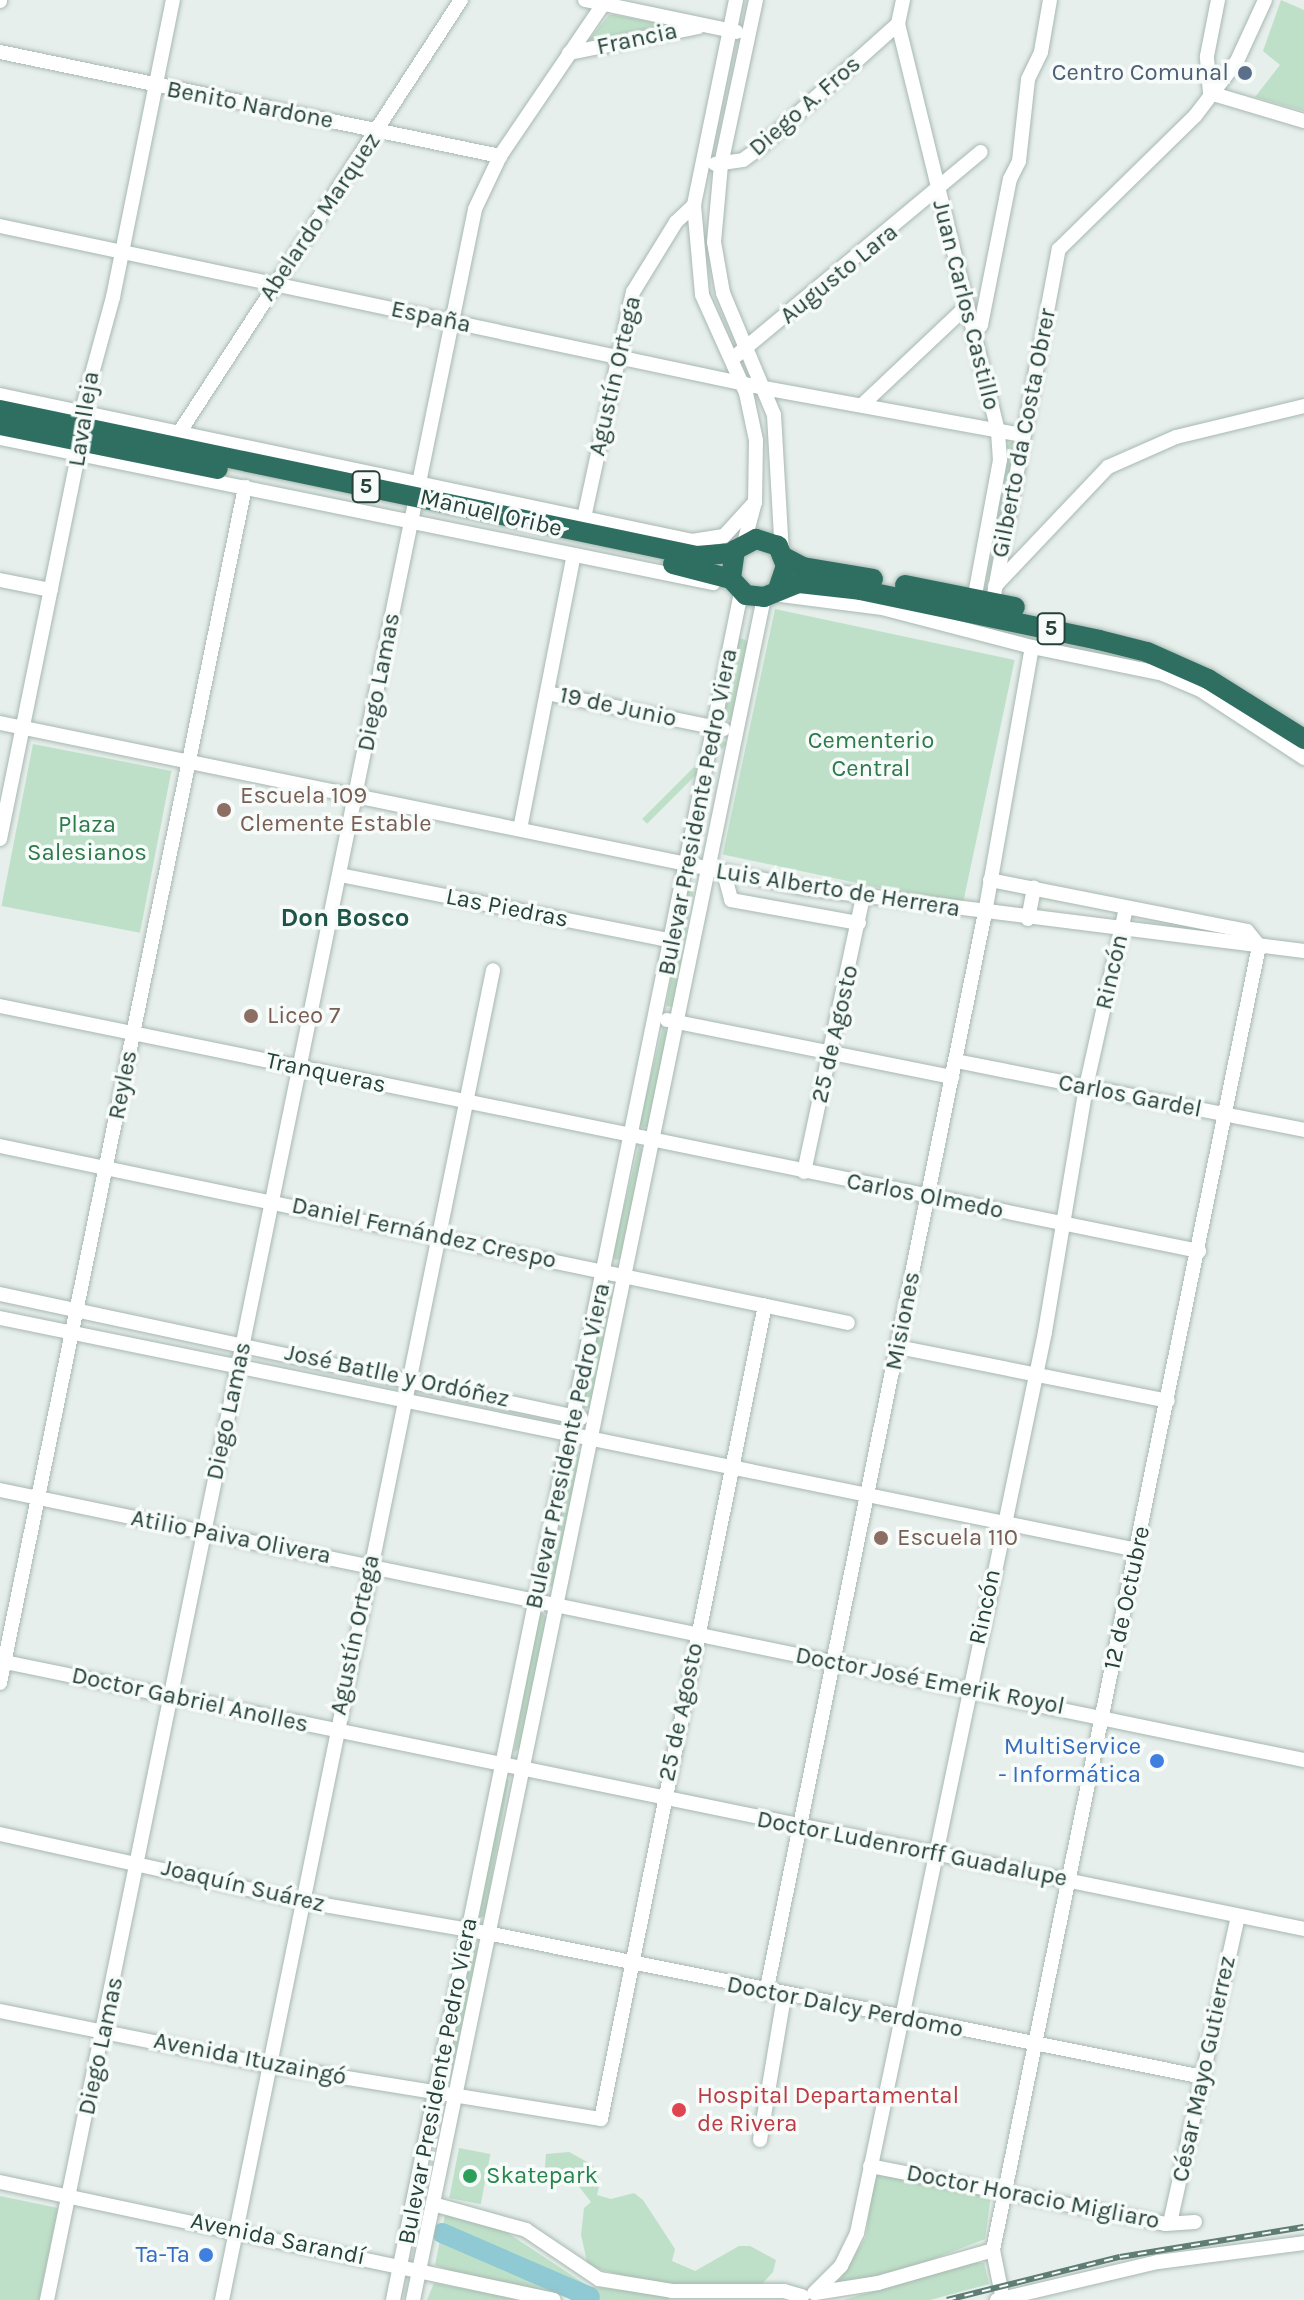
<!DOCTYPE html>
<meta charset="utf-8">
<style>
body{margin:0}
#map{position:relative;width:1304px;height:2300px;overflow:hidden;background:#e6efeb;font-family:Karla,sans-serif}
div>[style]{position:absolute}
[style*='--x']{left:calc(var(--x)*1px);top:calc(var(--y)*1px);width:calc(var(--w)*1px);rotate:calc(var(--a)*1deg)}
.green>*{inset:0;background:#bfe0c8;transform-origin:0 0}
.river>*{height:20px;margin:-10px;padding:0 10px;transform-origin:10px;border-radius:10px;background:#8ec9d4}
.roads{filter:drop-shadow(0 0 2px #a8b8b2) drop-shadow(0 0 2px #a8b8b2)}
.minor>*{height:14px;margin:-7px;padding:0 7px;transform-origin:7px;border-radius:7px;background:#fff}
.highway>*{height:20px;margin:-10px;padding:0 10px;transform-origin:10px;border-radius:10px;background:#2f6f62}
.rail>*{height:6px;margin-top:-3px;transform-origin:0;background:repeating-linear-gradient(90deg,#f7fbf9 0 9px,#5f7d75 0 18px);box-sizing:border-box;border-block:2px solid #5f7d75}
.dots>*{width:22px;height:22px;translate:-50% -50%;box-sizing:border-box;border:4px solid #f7fbf9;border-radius:50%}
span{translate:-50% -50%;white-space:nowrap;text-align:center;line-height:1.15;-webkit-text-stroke:7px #f7fbf9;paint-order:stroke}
.shield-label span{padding:2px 6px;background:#f7fbf9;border:2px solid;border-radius:6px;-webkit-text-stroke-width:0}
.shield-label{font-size:22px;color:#24423a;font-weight:700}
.street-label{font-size:24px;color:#24423a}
.service-label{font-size:24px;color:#4e5e75}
.right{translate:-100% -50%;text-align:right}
.park-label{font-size:24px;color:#2d7a4b}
.education-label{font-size:24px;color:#785e54}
.left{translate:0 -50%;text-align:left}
.shop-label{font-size:24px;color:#366cbe}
.health-label{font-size:24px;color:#be3a42}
.leisure-label{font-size:24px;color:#27864d}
.neighbourhood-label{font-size:26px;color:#1f5548;font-weight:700}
</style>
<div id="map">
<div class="green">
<div style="clip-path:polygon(1281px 0,1304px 10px,1304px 111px,1255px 97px,1280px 65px,1263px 51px)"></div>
<div style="clip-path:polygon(609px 15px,615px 15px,666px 25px,589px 40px)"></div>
<div style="clip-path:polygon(1013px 441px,1017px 445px,988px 581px,1007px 445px)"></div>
<div style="left:775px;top:609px;width:245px;height:251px;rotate:12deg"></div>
<div style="clip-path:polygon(739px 638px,748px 641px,733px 718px,727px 721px,723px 717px)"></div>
<div style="left:722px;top:739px;width:7px;height:113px;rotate:45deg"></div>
<div style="left:33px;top:744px;width:141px;height:165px;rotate:11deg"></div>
<div style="left:695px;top:883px;width:126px;height:7px;rotate:100deg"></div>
<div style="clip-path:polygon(663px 1027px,667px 1032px,649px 1126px,643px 1128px,639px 1124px)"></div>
<div style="clip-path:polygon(639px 1145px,644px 1152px,622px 1258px,616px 1260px,612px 1257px)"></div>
<div style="clip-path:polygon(612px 1283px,615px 1288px,591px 1407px,585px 1409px,581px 1405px,607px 1284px)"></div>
<div style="clip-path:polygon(577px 1449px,580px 1453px,554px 1585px,548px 1588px,572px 1451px)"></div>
<div style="clip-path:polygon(543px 1613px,547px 1619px,520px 1748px,514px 1752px,537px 1616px)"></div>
<div style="clip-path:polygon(509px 1779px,485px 1916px,479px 1918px,504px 1781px)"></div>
<div style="clip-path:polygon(475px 1943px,478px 1948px,450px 2082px,456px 2008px)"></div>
<div style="left:459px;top:2148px;width:32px;height:51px;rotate:11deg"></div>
<div style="clip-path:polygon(569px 2152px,593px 2165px,600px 2181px,597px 2195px,611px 2199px,634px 2193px,643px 2200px,675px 2249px,672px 2261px,695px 2271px,739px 2246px,750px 2246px,776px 2260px,773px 2272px,761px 2285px,678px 2285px,645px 2282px,588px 2266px,581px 2235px,584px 2208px,591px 2202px,573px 2179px,545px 2167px,546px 2154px)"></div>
<div style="clip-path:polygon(874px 2174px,991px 2196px,985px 2239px,876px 2281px,836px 2286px,866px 2237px)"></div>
<div style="clip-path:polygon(0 2196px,58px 2208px,39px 2300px,0 2300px)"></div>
<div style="clip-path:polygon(445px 2215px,503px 2230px,588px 2286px,665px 2295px,670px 2300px,583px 2300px,457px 2273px,435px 2265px)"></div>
<div style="clip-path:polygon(972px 2263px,984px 2263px,989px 2284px,930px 2300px,843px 2300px)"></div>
<div style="clip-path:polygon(434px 2283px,482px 2292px,518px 2300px,427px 2300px)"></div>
</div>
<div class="river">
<div style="--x:442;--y:2233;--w:161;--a:23.4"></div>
</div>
<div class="roads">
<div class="minor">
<div style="--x:585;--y:0;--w:155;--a:11.9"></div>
<div style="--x:736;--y:0;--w:209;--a:101.6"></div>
<div style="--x:694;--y:205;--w:90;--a:84.9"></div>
<div style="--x:702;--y:295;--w:107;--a:65.8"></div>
<div style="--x:746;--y:393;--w:48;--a:78"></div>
<div style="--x:756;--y:440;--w:62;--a:90.9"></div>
<div style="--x:755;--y:502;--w:42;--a:105"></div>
<div style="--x:756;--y:0;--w:169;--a:102"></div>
<div style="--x:721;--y:165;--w:77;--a:95.2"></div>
<div style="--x:714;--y:242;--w:52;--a:80"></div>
<div style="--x:723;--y:293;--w:132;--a:67.3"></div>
<div style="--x:774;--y:415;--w:137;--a:86.7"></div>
<div style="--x:903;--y:0;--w:25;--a:102"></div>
<div style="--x:898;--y:24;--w:420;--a:76.2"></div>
<div style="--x:998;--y:432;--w:28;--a:86"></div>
<div style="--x:1000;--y:460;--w:147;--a:100.5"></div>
<div style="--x:0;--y:1;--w:1;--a:-90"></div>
<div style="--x:0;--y:52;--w:511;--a:11.75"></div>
<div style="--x:569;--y:53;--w:132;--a:-11.4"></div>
<div style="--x:1210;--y:93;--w:98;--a:16.6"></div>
<div style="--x:1210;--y:93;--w:37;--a:-95"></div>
<div style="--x:1207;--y:56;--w:57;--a:-78.9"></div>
<div style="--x:715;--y:164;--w:28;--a:-8"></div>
<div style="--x:743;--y:160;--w:19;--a:-36"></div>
<div style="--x:758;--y:149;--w:188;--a:-41.8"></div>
<div style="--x:0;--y:226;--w:781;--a:11.97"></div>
<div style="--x:764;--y:388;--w:263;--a:10.3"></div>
<div style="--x:973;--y:336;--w:14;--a:-54"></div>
<div style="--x:981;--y:325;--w:149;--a:-78.8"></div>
<div style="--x:1010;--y:179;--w:20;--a:-63"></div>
<div style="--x:1019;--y:161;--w:82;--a:-83.7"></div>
<div style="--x:1028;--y:79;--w:30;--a:-64"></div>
<div style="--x:1041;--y:52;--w:53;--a:-80.2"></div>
<div style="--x:737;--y:355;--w:317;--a:-39.8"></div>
<div style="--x:0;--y:395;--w:707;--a:11.91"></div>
<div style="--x:692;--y:541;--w:32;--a:-9"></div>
<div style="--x:724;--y:536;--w:46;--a:-47.6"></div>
<div style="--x:862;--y:405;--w:143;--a:-43.3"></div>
<div style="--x:179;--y:433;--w:517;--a:-56.93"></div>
<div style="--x:0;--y:438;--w:728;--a:11.5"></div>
<div style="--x:584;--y:518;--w:231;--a:-77.8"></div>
<div style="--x:633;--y:292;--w:82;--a:-58.4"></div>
<div style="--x:676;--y:222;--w:25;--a:-43"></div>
<div style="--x:0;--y:580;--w:52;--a:11.1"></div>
<div style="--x:995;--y:586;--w:164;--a:-46.5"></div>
<div style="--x:1108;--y:467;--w:74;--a:-23.8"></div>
<div style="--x:1176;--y:437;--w:132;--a:-13.6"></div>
<div style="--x:773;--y:594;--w:110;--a:7.3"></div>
<div style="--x:882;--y:608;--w:155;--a:14.6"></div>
<div style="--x:1032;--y:647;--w:134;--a:11.6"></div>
<div style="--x:1163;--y:674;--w:39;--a:23"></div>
<div style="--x:1199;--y:689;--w:126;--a:33.3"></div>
<div style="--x:991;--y:611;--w:368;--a:-79.4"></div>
<div style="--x:1059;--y:249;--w:190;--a:-44.4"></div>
<div style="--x:1195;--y:116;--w:69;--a:-52.6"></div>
<div style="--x:1237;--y:61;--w:67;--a:-65.3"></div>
<div style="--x:547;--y:693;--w:180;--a:11.6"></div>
<div style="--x:0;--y:723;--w:821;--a:11.6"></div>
<div style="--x:804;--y:888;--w:504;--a:7.18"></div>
<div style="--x:520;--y:829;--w:276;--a:-78.9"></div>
<div style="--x:0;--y:839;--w:381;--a:-78.5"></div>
<div style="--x:76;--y:466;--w:52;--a:-84.5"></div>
<div style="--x:81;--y:414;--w:121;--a:-74.7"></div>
<div style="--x:113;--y:297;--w:303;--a:-78.6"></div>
<div style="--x:724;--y:873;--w:28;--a:75"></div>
<div style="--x:731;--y:900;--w:130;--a:10.2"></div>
<div style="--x:340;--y:875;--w:339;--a:11.2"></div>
<div style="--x:990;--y:880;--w:262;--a:11.2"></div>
<div style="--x:1247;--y:931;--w:19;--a:51"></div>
<div style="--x:1259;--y:946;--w:1331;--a:101.53"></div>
<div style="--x:993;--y:2250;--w:51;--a:78.7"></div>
<div style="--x:1028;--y:919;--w:32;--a:-79"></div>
<div style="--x:0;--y:1006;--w:1224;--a:11.55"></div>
<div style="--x:667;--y:1020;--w:291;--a:11.3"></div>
<div style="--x:956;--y:1061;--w:355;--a:11.2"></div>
<div style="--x:0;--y:1146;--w:866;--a:11.79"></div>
<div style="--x:804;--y:1172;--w:281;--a:-77.9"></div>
<div style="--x:0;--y:1294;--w:594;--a:12.05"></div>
<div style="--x:0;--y:1318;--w:1160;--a:11.53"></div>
<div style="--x:898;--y:1347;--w:275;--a:11.3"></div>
<div style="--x:0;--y:1490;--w:1332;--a:11.7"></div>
<div style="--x:0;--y:1661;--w:1331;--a:11.61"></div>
<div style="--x:0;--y:1683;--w:1221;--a:-78.42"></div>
<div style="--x:0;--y:1834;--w:308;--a:12.5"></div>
<div style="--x:301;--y:1901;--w:189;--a:9.8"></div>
<div style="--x:487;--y:1933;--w:730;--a:11.37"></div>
<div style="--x:766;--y:1993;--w:1102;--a:-78.54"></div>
<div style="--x:985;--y:913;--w:270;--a:-80"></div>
<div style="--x:0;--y:2011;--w:272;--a:11.4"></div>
<div style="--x:267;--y:2065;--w:338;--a:9.2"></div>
<div style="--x:601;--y:2119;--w:830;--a:-78.61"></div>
<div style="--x:760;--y:2140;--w:146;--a:-80.5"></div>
<div style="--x:870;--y:2166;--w:301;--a:11.1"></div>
<div style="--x:1165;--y:2224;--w:30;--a:-4"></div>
<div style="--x:0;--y:2182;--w:566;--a:12.02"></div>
<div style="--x:433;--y:2204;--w:97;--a:15.6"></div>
<div style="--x:526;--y:2230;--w:88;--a:33.9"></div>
<div style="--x:599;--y:2279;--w:74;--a:9.3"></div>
<div style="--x:672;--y:2291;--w:112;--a:0"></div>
<div style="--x:784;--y:2291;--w:19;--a:16"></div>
<div style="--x:1170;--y:2223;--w:314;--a:-77.5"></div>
<div style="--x:814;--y:2293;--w:38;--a:-45"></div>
<div style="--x:841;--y:2266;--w:37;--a:-64"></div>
<div style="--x:857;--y:2233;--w:920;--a:-78.21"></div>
<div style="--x:1045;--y:1332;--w:248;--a:-80.5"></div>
<div style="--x:1086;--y:1087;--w:183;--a:-77.4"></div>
<div style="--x:815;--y:2293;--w:64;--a:-9"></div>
<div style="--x:878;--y:2283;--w:120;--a:-16"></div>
<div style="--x:47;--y:2300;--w:2134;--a:-78.43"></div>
<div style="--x:475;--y:209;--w:59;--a:-64.7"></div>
<div style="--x:500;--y:156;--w:189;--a:-55.8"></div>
<div style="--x:222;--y:2300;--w:1357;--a:-78.48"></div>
<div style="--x:393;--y:2300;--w:1743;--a:-78.48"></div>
<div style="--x:413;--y:2300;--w:1739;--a:-78.35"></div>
<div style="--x:997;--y:2300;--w:165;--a:-13.3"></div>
<div style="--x:1158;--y:2262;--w:147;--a:-7.4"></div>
</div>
<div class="highway">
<div style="--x:0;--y:410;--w:712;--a:11.83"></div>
<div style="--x:697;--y:556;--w:36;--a:-5"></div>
<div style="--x:0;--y:425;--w:222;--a:11.4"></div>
<div style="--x:784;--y:557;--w:21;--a:28"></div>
<div style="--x:803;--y:567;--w:71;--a:9.7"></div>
<div style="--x:673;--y:564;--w:60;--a:14.5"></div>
<div style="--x:905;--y:585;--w:112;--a:11.3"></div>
<div style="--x:778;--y:589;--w:24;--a:-71"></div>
<div style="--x:786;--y:566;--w:22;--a:-112"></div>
<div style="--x:778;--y:546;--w:23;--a:-162"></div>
<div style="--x:756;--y:539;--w:24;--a:152"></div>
<div style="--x:735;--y:550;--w:29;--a:98"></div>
<div style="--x:731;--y:579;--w:22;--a:47"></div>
<div style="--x:746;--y:595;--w:18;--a:6"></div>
<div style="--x:764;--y:597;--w:38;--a:-22"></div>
<div style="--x:799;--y:583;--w:61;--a:6.5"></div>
<div style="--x:860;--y:590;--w:244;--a:11.8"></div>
<div style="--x:1099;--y:640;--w:49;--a:14"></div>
<div style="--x:1147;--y:652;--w:67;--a:23.9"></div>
<div style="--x:1208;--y:679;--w:113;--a:32"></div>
</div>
</div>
<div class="rail">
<div style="--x:947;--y:2300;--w:178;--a:-14"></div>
<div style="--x:1120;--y:2257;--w:186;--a:-9.3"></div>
</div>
<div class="dots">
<div style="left:1245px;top:73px;background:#5c6f8a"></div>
<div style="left:224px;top:810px;background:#8d6e63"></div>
<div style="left:251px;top:1016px;background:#8d6e63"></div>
<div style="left:881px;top:1538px;background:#8d6e63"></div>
<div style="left:1157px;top:1761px;background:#3f7fe0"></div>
<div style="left:679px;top:2110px;background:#e0444e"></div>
<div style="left:470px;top:2176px;background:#2e9e5b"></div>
<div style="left:206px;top:2255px;background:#3f7fe0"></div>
</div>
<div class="shield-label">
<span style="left:366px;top:487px">5</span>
<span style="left:1051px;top:629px">5</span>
</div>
<div class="street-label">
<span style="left:637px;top:39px;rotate:-12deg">Francia</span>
<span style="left:250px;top:105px;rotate:11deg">Benito Nardone</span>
<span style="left:805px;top:106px;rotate:-41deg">Diego A. Fros</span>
<span style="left:320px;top:217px;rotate:-56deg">Abelardo Marquez</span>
<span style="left:839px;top:274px;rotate:-39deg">Augusto Lara</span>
<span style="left:966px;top:305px;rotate:76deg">Juan Carlos Castillo</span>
<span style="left:431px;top:317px;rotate:12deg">España</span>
<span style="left:615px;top:376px;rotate:-77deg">Agustín Ortega</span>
<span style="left:84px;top:419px;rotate:-81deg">Lavalleja</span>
<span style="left:1024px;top:433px;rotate:-79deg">Gilberto da Costa Obrer</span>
<span style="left:491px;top:513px;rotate:13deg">Manuel Oribe</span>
<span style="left:379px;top:682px;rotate:-79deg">Diego Lamas</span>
<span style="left:618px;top:707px;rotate:12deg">19 de Junio</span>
<span style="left:698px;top:812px;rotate:-79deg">Bulevar Presidente Pedro Viera</span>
<span style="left:838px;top:890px;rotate:9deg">Luis Alberto de Herrera</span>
<span style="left:507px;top:908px;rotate:11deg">Las Piedras</span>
<span style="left:1112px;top:972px;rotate:-77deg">Rincón</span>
<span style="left:835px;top:1034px;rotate:-77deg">25 de Agosto</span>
<span style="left:326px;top:1073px;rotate:12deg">Tranqueras</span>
<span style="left:123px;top:1085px;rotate:-79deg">Reyles</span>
<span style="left:1130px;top:1096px;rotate:11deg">Carlos Gardel</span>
<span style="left:925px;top:1196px;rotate:11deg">Carlos Olmedo</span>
<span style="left:424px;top:1233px;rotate:12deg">Daniel Fernández Crespo</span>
<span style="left:903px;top:1321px;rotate:-79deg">Misiones</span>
<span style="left:397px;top:1376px;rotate:12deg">José Batlle y Ordóñez</span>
<span style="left:229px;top:1411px;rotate:-78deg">Diego Lamas</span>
<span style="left:568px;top:1446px;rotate:-78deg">Bulevar Presidente Pedro Viera</span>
<span style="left:231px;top:1537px;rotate:11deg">Atilio Paiva Olivera</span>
<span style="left:1127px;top:1598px;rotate:-78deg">12 de Octubre</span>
<span style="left:985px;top:1607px;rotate:-78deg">Rincón</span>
<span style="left:355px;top:1635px;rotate:-78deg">Agustín Ortega</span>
<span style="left:930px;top:1681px;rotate:11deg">Doctor José Emerik Royol</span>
<span style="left:190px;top:1700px;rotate:12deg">Doctor Gabriel Anolles</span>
<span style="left:681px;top:1712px;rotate:-78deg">25 de Agosto</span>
<span style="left:912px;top:1849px;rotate:11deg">Doctor Ludenrorff Guadalupe</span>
<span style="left:243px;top:1886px;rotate:13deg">Joaquín Suárez</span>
<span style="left:845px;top:2007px;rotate:11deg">Doctor Dalcy Perdomo</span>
<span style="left:101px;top:2046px;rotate:-78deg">Diego Lamas</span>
<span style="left:250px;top:2059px;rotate:11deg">Avenida Ituzaingó</span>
<span style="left:1204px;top:2069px;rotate:-78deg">César Mayo Gutierrez</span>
<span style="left:438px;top:2081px;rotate:-79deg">Bulevar Presidente Pedro Viera</span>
<span style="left:1033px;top:2197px;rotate:11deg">Doctor Horacio Migliaro</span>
<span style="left:278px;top:2239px;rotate:12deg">Avenida Sarandí</span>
</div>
<div class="service-label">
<span class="right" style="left:1229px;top:73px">Centro Comunal</span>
</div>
<div class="park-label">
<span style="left:871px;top:755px">Cementerio<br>Central</span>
<span style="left:87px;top:839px">Plaza<br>Salesianos</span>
</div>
<div class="education-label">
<span class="left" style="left:240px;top:810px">Escuela 109<br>Clemente Estable</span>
<span class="left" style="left:267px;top:1016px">Liceo 7</span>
<span class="left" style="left:897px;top:1538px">Escuela 110</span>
</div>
<div class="shop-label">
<span class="right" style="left:1141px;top:1761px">MultiService<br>- Informática</span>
<span class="right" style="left:190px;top:2255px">Ta-Ta</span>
</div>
<div class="health-label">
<span class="left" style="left:697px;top:2110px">Hospital Departamental<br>de Rivera</span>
</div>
<div class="leisure-label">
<span class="left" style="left:486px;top:2176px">Skatepark</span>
</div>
<div class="neighbourhood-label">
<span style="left:345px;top:918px">Don Bosco</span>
</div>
</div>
